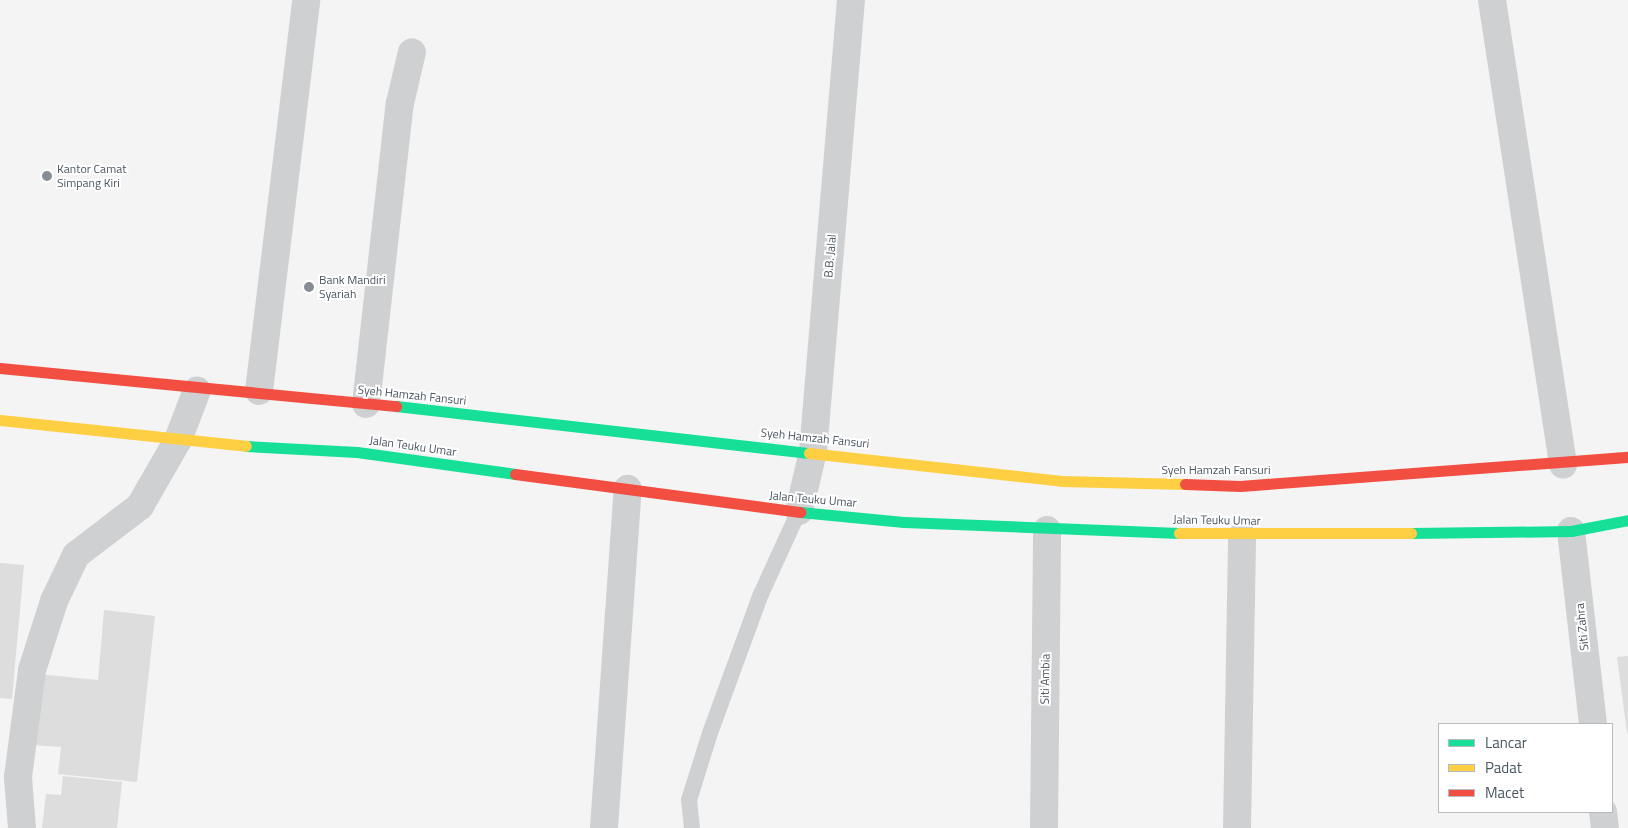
<!DOCTYPE html>
<style>
body{margin:0}
#map{position:relative;width:1628px;height:828px;overflow:hidden;background:#f4f4f4;font-family:"Titillium Web",sans-serif}
div>[style]{position:absolute}
[style*='--x']{left:calc(var(--x)*1px);top:calc(var(--y)*1px);width:calc(var(--w)*1px);rotate:calc(var(--a)*1deg)}
.building>*{inset:0;background:#ddddde}
.lane>*{height:16px;margin:-8px;padding:0 8px;transform-origin:8px;border-radius:8px;background:#ced0d2}
.street>*{height:28px;margin:-14px;padding:0 14px;transform-origin:14px;border-radius:14px;background:#ced0d2}
.fast>*{height:11px;margin:-5.5px;padding:0 5.5px;transform-origin:5.5px;border-radius:5.5px;background:#16e098}
.slow>*{height:11px;margin:-5.5px;padding:0 5.5px;transform-origin:5.5px;border-radius:5.5px;background:#ffcf43}
.jam>*{height:11px;margin:-5.5px;padding:0 5.5px;transform-origin:5.5px;border-radius:5.5px;background:#f24e42}
.dots>*{width:14px;height:14px;translate:-50% -50%;box-sizing:border-box;border:2px solid #fff;border-radius:50%}
span{translate:-50% -50%;white-space:nowrap;text-align:center;line-height:1.15;-webkit-text-stroke:4px #fff;paint-order:stroke}
.poi-label{font-size:12px;color:#4a5661}
.left{translate:0 -50%;text-align:left}
.street-label{font-size:12px;color:#4a5661}
.legend{position:absolute;left:1438px;top:723px;width:175px;height:90px;box-sizing:border-box;background:#fff;border:1px solid #b7bbc0;margin:0;padding:6px 9px;list-style:none;font-size:15px;color:#4a5661}
.legend li{display:flex;align-items:center;gap:10px;height:25px}
.legend b{width:25px;border:1px solid #b7bbc0}
</style>
<div id="map">
<div class="building">
<div style="clip-path:polygon(0 563px,24px 565px,12px 699px,0 698px)"></div>
<div style="clip-path:polygon(104px 610px,155px 616px,137px 782px,58px 774px,61px 747px,31px 745px,38px 674px,98px 680px)"></div>
<div style="clip-path:polygon(1628px 656px,1628px 733px,1627px 733px,1617px 657px)"></div>
<div style="clip-path:polygon(63px 776px,122px 782px,117px 828px,42px 828px,46px 794px,61px 795px)"></div>
</div>
<div class="lane">
<div style="--x:692;--y:828;--w:28;--a:-96"></div>
<div style="--x:689;--y:800;--w:70;--a:-72.6"></div>
<div style="--x:710;--y:733;--w:148;--a:-69.9"></div>
<div style="--x:761;--y:594;--w:91;--a:-65.4"></div>
</div>
<div class="street">
<div style="--x:1492;--y:0;--w:470;--a:81.3"></div>
<div style="--x:259;--y:391;--w:394;--a:-83.1"></div>
<div style="--x:366;--y:404;--w:303;--a:-83.6"></div>
<div style="--x:400;--y:103;--w:52;--a:-76.8"></div>
<div style="--x:799;--y:511;--w:61;--a:-76.7"></div>
<div style="--x:813;--y:452;--w:454;--a:-85.2"></div>
<div style="--x:1571;--y:531;--w:194;--a:83.5"></div>
<div style="--x:1603;--y:812;--w:16;--a:83"></div>
<div style="--x:22;--y:828;--w:51;--a:-94.5"></div>
<div style="--x:18;--y:777;--w:108;--a:-82.5"></div>
<div style="--x:32;--y:670;--w:72;--a:-72.3"></div>
<div style="--x:54;--y:601;--w:51;--a:-64.4"></div>
<div style="--x:76;--y:555;--w:81;--a:-37.4"></div>
<div style="--x:140;--y:506;--w:76;--a:-60.1"></div>
<div style="--x:178;--y:440;--w:53;--a:-69.2"></div>
<div style="--x:604;--y:828;--w:340;--a:-86"></div>
<div style="--x:1044;--y:828;--w:298;--a:-89.4"></div>
<div style="--x:1237;--y:828;--w:292;--a:-89"></div>
</div>
<div class="fast">
<div style="--x:396;--y:406;--w:416;--a:6.5"></div>
<div style="--x:246;--y:446;--w:111;--a:3.1"></div>
<div style="--x:357;--y:452;--w:160;--a:7.9"></div>
<div style="--x:800;--y:512;--w:104;--a:5.5"></div>
<div style="--x:904;--y:522;--w:275;--a:2.3"></div>
<div style="--x:1411;--y:533;--w:160;--a:-0.7"></div>
<div style="--x:1571;--y:531;--w:58;--a:-10.9"></div>
</div>
<div class="slow">
<div style="--x:0;--y:420;--w:247;--a:6"></div>
<div style="--x:809;--y:453;--w:254;--a:6.3"></div>
<div style="--x:1061;--y:481;--w:124;--a:1.4"></div>
<div style="--x:1179;--y:533;--w:232;--a:0"></div>
</div>
<div class="jam">
<div style="--x:0;--y:368;--w:398;--a:5.5"></div>
<div style="--x:515;--y:474;--w:288;--a:7.6"></div>
<div style="--x:1185;--y:484;--w:55;--a:2.1"></div>
<div style="--x:1240;--y:486;--w:389;--a:-4.3"></div>
</div>
<div class="dots">
<div style="left:47px;top:176px;background:#868d94"></div>
<div style="left:309px;top:287px;background:#868d94"></div>
</div>
<div class="poi-label">
<span class="left" style="left:57px;top:176px">Kantor Camat<br>Simpang Kiri</span>
<span class="left" style="left:319px;top:287px">Bank Mandiri<br>Syariah</span>
</div>
<div class="street-label">
<span style="left:830px;top:256px;rotate:-85deg">B.B. Jalal</span>
<span style="left:412px;top:395px;rotate:6deg">Syeh Hamzah Fansuri</span>
<span style="left:815px;top:438px;rotate:6deg">Syeh Hamzah Fansuri</span>
<span style="left:413px;top:446px;rotate:8deg">Jalan Teuku Umar</span>
<span style="left:1216px;top:470px">Syeh Hamzah Fansuri</span>
<span style="left:813px;top:499px;rotate:5deg">Jalan Teuku Umar</span>
<span style="left:1217px;top:520px;rotate:1deg">Jalan Teuku Umar</span>
<span style="left:1582px;top:627px;rotate:-96deg">Siti Zahra</span>
<span style="left:1045px;top:679px;rotate:-89deg">Siti Ambia</span>
</div>
<ul class="legend">
<li><b style="height:6px;background:#16e098"></b>Lancar</li>
<li><b style="height:6px;background:#ffcf43"></b>Padat</li>
<li><b style="height:6px;background:#f24e42"></b>Macet</li>
</ul>
</div>
